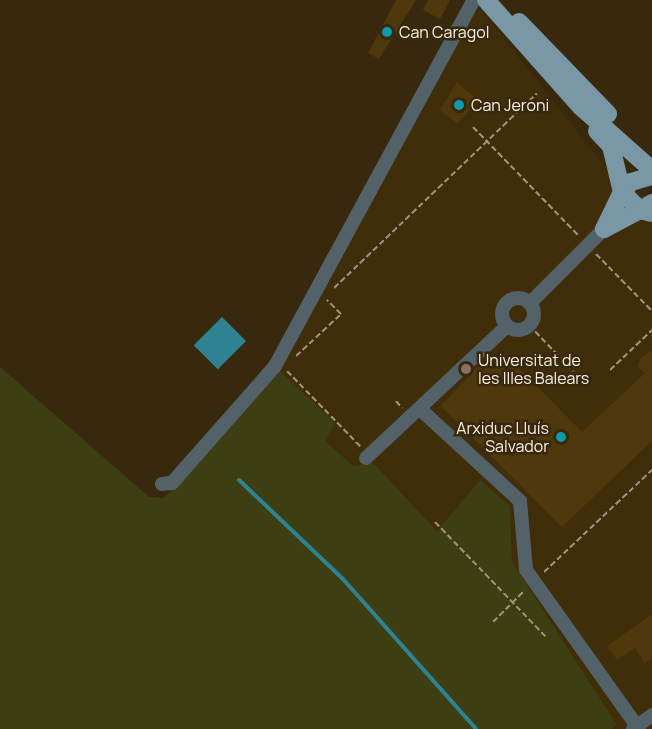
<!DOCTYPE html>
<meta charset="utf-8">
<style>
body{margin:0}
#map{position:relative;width:652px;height:729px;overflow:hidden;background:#38290e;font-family:Manrope,sans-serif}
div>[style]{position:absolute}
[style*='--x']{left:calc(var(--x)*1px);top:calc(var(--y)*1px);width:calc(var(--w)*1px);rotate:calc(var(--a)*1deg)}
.built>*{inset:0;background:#402d0a}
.green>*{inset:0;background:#3d3f12}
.water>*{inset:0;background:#2d8392;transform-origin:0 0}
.stream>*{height:4px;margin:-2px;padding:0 2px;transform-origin:2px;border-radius:2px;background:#2d8392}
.building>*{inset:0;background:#4f380b}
.path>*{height:2px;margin-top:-1px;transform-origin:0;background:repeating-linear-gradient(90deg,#a0937f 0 6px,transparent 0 9px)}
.street>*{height:14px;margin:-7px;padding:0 7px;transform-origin:7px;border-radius:7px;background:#536269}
.street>.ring{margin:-7px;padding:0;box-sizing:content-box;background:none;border:14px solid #536269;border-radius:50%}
.primary>*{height:18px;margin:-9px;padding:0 9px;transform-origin:9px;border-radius:9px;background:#7997a5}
.dots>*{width:16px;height:16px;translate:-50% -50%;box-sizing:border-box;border:3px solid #38290e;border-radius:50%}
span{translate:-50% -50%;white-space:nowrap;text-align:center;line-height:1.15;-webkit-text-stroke:5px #38290e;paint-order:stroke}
.poi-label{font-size:16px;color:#faf0e1}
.left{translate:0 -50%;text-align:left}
.right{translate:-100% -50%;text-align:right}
</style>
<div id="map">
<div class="built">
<div style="clip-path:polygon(481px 10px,603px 164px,652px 205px,652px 729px,0 729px,0 367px,149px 497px,163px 498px,279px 370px,474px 12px)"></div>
</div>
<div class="green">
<div style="clip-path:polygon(0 367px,149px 497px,163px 498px,173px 490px,279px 370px,335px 423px,325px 441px,353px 466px,373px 463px,437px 531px,480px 480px,510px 506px,512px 562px,617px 725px,611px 729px,0 729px)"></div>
</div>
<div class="water">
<div style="left:222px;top:317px;width:34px;height:40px;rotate:45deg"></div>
</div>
<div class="stream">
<div style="--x:239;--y:480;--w:144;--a:43.6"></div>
<div style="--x:343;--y:579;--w:200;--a:48.4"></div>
</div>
<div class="building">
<div style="clip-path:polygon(396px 0,416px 0,379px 59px,368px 53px)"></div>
<div style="clip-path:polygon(428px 0,450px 0,440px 19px,423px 10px)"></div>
<div style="clip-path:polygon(457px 82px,479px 101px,457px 124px,440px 110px)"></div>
<div style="clip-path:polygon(652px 350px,652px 441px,562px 527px,441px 406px,475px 369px,504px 353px,582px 432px,645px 373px,638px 366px,641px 358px)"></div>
<div style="clip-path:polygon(652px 614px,652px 658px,645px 663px,635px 648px,617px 660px,607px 646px)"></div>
</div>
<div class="path">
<div style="--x:473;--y:127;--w:153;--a:45.8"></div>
<div style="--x:596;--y:254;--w:80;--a:45.5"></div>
<div style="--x:334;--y:288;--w:281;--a:-43.8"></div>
<div style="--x:529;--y:325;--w:64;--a:46.3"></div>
<div style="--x:296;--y:356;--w:62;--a:-43"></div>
<div style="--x:341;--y:314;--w:20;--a:-135"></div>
<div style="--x:610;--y:370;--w:58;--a:-43.6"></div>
<div style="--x:287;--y:371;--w:105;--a:45.8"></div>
<div style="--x:396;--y:401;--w:9;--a:49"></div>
<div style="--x:435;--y:522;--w:160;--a:46"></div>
<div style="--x:544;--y:572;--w:149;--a:-43.4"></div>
<div style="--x:493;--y:622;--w:45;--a:-45"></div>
</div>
<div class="street">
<div class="ring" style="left:502px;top:298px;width:18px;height:18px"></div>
<div style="--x:530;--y:303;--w:105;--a:-45"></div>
<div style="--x:420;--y:409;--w:136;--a:42.6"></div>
<div style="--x:520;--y:501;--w:69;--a:85"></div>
<div style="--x:526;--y:570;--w:195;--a:54.6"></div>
<div style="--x:366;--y:458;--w:193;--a:-43.1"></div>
<div style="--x:162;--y:484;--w:10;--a:-6"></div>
<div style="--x:172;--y:483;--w:156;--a:-48.6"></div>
<div style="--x:275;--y:366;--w:417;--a:-61.5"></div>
<div style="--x:633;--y:729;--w:24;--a:-36"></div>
</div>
<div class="primary">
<div style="--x:486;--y:0;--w:142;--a:48.4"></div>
<div style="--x:580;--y:106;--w:96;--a:41.6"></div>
<div style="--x:519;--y:22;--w:128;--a:45.9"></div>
<div style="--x:597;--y:131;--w:21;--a:47"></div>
<div style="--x:611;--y:146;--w:47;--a:76.6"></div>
<div style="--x:622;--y:192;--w:41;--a:115.9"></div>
<div style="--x:652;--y:176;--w:22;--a:164"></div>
<div style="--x:631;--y:182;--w:13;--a:132"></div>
<div style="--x:622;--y:192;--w:25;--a:45"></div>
<div style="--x:640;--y:210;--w:14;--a:-30"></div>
<div style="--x:604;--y:229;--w:41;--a:-27.8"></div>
<div style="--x:640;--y:210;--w:11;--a:15"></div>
</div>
<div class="dots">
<div style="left:387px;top:32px;background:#0f9aa8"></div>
<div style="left:459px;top:105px;background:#0f9aa8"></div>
<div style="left:466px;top:369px;background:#8d6e63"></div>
<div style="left:561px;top:437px;background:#0f9aa8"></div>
</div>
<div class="poi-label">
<span class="left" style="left:399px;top:32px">Can Caragol</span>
<span class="left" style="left:471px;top:105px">Can Jeroni</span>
<span class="left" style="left:478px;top:369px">Universitat de<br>les Illes Balears</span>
<span class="right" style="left:549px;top:437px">Arxiduc Lluís<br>Salvador</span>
</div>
</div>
